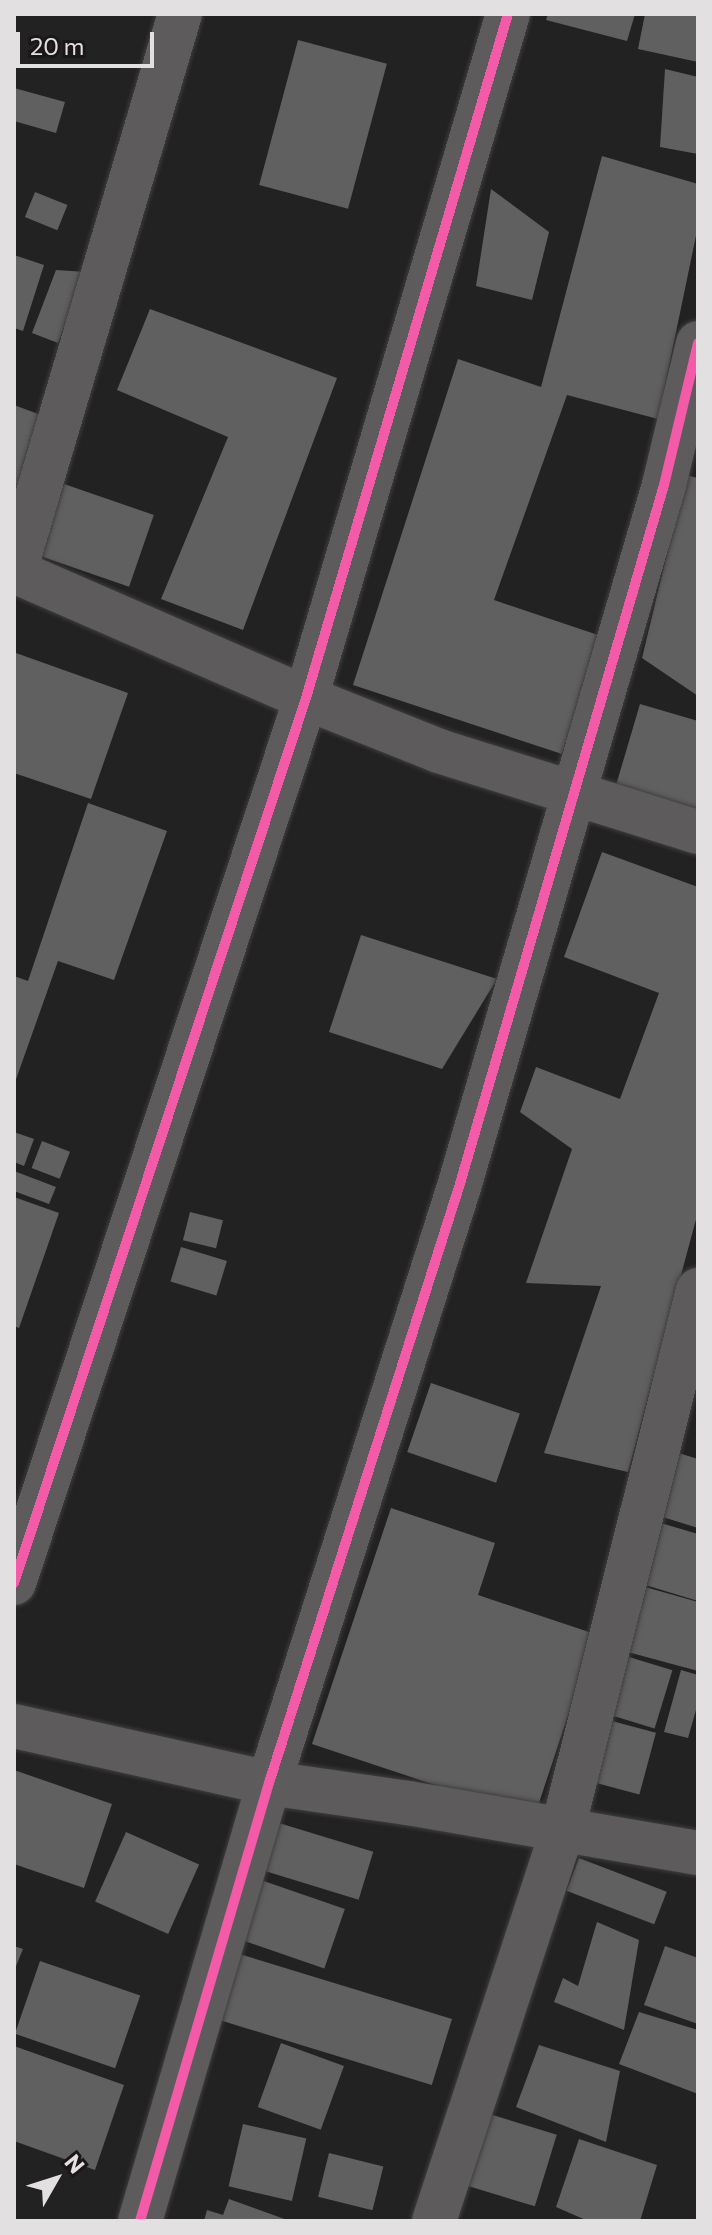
<!DOCTYPE html>
<style>
body{margin:0}
#map{position:relative;width:712px;height:2235px;overflow:hidden;background:#232222;font-family:Commissioner,sans-serif}
div>[style]{position:absolute}
[style*='--x']{left:calc(var(--x)*1px);top:calc(var(--y)*1px);width:calc(var(--w)*1px);rotate:calc(var(--a)*1deg)}
.building>*{inset:0;background:#616060;transform-origin:0 0}
.roads{filter:drop-shadow(0 0 2px #3f3e3f) drop-shadow(0 0 2px #3f3e3f)}
.minor>*{height:44px;margin:-22px;padding:0 22px;transform-origin:22px;border-radius:22px;background:#5d5b5c}
.cycleway>*{height:10px;margin:-5px;padding:0 5px;transform-origin:5px;border-radius:5px;background:#f35aa7}
span{translate:-50% -50%;white-space:nowrap;text-align:center;line-height:1.15;-webkit-text-stroke:8px #1b1719;paint-order:stroke}
.frame{position:absolute;inset:0;border:16px solid #e3e0e1;pointer-events:none}
.north{position:absolute;left:16px;top:2139px;width:80px;height:80px;-webkit-text-stroke:6px #1b1719;paint-order:stroke;rotate:51deg;font-size:22px;font-weight:700;line-height:32px;text-align:center;color:#e3e0e1}
.north::after{content:'';display:block;margin:auto;width:28px;height:36px;background:#e3e0e1;clip-path:polygon(50% 0,100% 100%,50% 72%,0 100%)}
.scale{position:absolute;left:16px;top:32px;width:138px;height:36px;box-sizing:border-box;border:4px solid #e3e0e1;border-top:0;padding-left:10px;font-size:24px;line-height:28px;white-space:nowrap;color:#e3e0e1;-webkit-text-stroke:6px #1b1719;paint-order:stroke}
</style>
<div id="map">
<div class="building">
<div style="clip-path:polygon(548px 14px,635px 14px,627px 41px,546px 20px)"></div>
<div style="clip-path:polygon(645px 14px,698px 14px,698px 62px,638px 49px)"></div>
<div style="left:298px;top:40px;width:92px;height:150px;rotate:15deg"></div>
<div style="clip-path:polygon(665px 69px,698px 77px,698px 154px,660px 147px)"></div>
<div style="clip-path:polygon(14px 88px,65px 102px,56px 133px,14px 121px)"></div>
<div style="clip-path:polygon(602px 156px,698px 184px,698px 226px,658px 419px,567px 395px,494px 600px,601px 636px,562px 754px,353px 685px,458px 359px,541px 387px)"></div>
<div style="clip-path:polygon(491px 189px,549px 232px,532px 300px,476px 286px)"></div>
<div style="left:35px;top:192px;width:35px;height:27px;rotate:22deg"></div>
<div style="clip-path:polygon(14px 255px,44px 265px,23px 331px,14px 328px)"></div>
<div style="clip-path:polygon(56px 270px,86px 272px,58px 343px,32px 333px)"></div>
<div style="clip-path:polygon(150px 309px,337px 378px,243px 630px,161px 599px,228px 437px,117px 390px)"></div>
<div style="clip-path:polygon(14px 405px,57px 421px,14px 526px)"></div>
<div style="clip-path:polygon(686px 475px,698px 478px,698px 696px,642px 658px)"></div>
<div style="left:64px;top:484px;width:95px;height:76px;rotate:19deg"></div>
<div style="clip-path:polygon(16px 653px,128px 693px,91px 799px,14px 773px)"></div>
<div style="clip-path:polygon(640px 704px,698px 721px,698px 816px,614px 792px)"></div>
<div style="clip-path:polygon(88px 803px,167px 831px,114px 980px,58px 961px,14px 1085px,14px 976px,28px 981px)"></div>
<div style="clip-path:polygon(602px 852px,698px 887px,698px 1212px,628px 1472px,544px 1453px,601px 1286px,526px 1283px,572px 1149px,520px 1112px,536px 1067px,620px 1099px,659px 993px,564px 957px)"></div>
<div style="clip-path:polygon(361px 935px,497px 979px,442px 1069px,329px 1032px)"></div>
<div style="clip-path:polygon(14px 1132px,34px 1139px,24px 1166px,14px 1162px)"></div>
<div style="left:42px;top:1141px;width:30px;height:29px;rotate:21deg"></div>
<div style="clip-path:polygon(14px 1171px,56px 1187px,49px 1204px,14px 1191px)"></div>
<div style="clip-path:polygon(14px 1197px,59px 1213px,19px 1328px,14px 1326px)"></div>
<div style="left:190px;top:1212px;width:34px;height:29px;rotate:14deg"></div>
<div style="left:181px;top:1247px;width:48px;height:36px;rotate:17deg"></div>
<div style="left:431px;top:1383px;width:94px;height:73px;rotate:19deg"></div>
<div style="clip-path:polygon(672px 1451px,698px 1459px,698px 1528px,653px 1514px)"></div>
<div style="clip-path:polygon(391px 1508px,495px 1543px,478px 1595px,595px 1634px,534px 1818px,312px 1744px)"></div>
<div style="clip-path:polygon(647px 1519px,698px 1534px,698px 1601px,629px 1580px)"></div>
<div style="clip-path:polygon(631px 1583px,698px 1602px,698px 1671px,613px 1648px)"></div>
<div style="left:616px;top:1653px;width:59px;height:61px;rotate:17deg"></div>
<div style="clip-path:polygon(681px 1670px,698px 1675px,698px 1703px,688px 1738px,664px 1732px)"></div>
<div style="left:597px;top:1717px;width:61px;height:64px;rotate:15deg"></div>
<div style="clip-path:polygon(14px 1770px,112px 1804px,84px 1888px,14px 1864px)"></div>
<div style="left:269px;top:1820px;width:109px;height:50px;rotate:17deg"></div>
<div style="left:126px;top:1832px;width:80px;height:76px;rotate:24deg"></div>
<div style="left:579px;top:1858px;width:94px;height:35px;rotate:21deg"></div>
<div style="left:255px;top:1878px;width:95px;height:63px;rotate:19deg"></div>
<div style="clip-path:polygon(597px 1922px,639px 1940px,624px 2030px,554px 2002px,563px 1978px,578px 1986px)"></div>
<div style="clip-path:polygon(14px 1946px,23px 1949px,14px 1971px)"></div>
<div style="clip-path:polygon(665px 1946px,698px 1958px,698px 2024px,644px 2005px)"></div>
<div style="left:233px;top:1952px;width:229px;height:69px;rotate:17deg"></div>
<div style="left:40px;top:1961px;width:106px;height:77px;rotate:19deg"></div>
<div style="clip-path:polygon(639px 2012px,698px 2030px,698px 2094px,619px 2064px)"></div>
<div style="left:281px;top:2043px;width:67px;height:68px;rotate:20deg"></div>
<div style="clip-path:polygon(539px 2045px,620px 2071px,606px 2142px,516px 2107px)"></div>
<div style="clip-path:polygon(14px 2046px,124px 2085px,95px 2170px,14px 2141px)"></div>
<div style="left:486px;top:2113px;width:74px;height:75px;rotate:17deg"></div>
<div style="left:243px;top:2124px;width:65px;height:64px;rotate:13deg"></div>
<div style="clip-path:polygon(579px 2139px,657px 2165px,640px 2221px,588px 2221px,556px 2207px)"></div>
<div style="left:329px;top:2153px;width:56px;height:45px;rotate:14deg"></div>
<div style="clip-path:polygon(229px 2199px,290px 2221px,204px 2221px,207px 2210px,223px 2215px)"></div>
</div>
<div class="roads">
<div class="minor">
<div style="--x:14;--y:571;--w:318;--a:23.5"></div>
<div style="--x:306;--y:698;--w:143;--a:21.7"></div>
<div style="--x:439;--y:751;--w:271;--a:17.4"></div>
<div style="--x:14;--y:574;--w:584;--a:-73.49"></div>
<div style="--x:14;--y:1583;--w:932;--a:-71.74"></div>
<div style="--x:306;--y:698;--w:713;--a:-73.55"></div>
<div style="--x:14;--y:1726;--w:261;--a:12.6"></div>
<div style="--x:269;--y:1783;--w:140;--a:8.2"></div>
<div style="--x:408;--y:1803;--w:294;--a:9.8"></div>
<div style="--x:140;--y:2221;--w:457;--a:-73.6"></div>
<div style="--x:269;--y:1783;--w:626;--a:-72.32"></div>
<div style="--x:459;--y:1187;--w:731;--a:-73.72"></div>
<div style="--x:664;--y:485;--w:146;--a:-76.5"></div>
<div style="--x:434;--y:2221;--w:410;--a:-71.8"></div>
<div style="--x:562;--y:1832;--w:559;--a:-75.91"></div>
</div>
</div>
<div class="cycleway">
<div style="--x:14;--y:1583;--w:932;--a:-71.74"></div>
<div style="--x:306;--y:698;--w:713;--a:-73.55"></div>
<div style="--x:140;--y:2221;--w:457;--a:-73.6"></div>
<div style="--x:269;--y:1783;--w:626;--a:-72.32"></div>
<div style="--x:459;--y:1187;--w:731;--a:-73.72"></div>
<div style="--x:664;--y:485;--w:146;--a:-76.5"></div>
</div>
<div class="frame"></div>
<div class="north">N</div>
<div class="scale">20 m</div>
</div>
